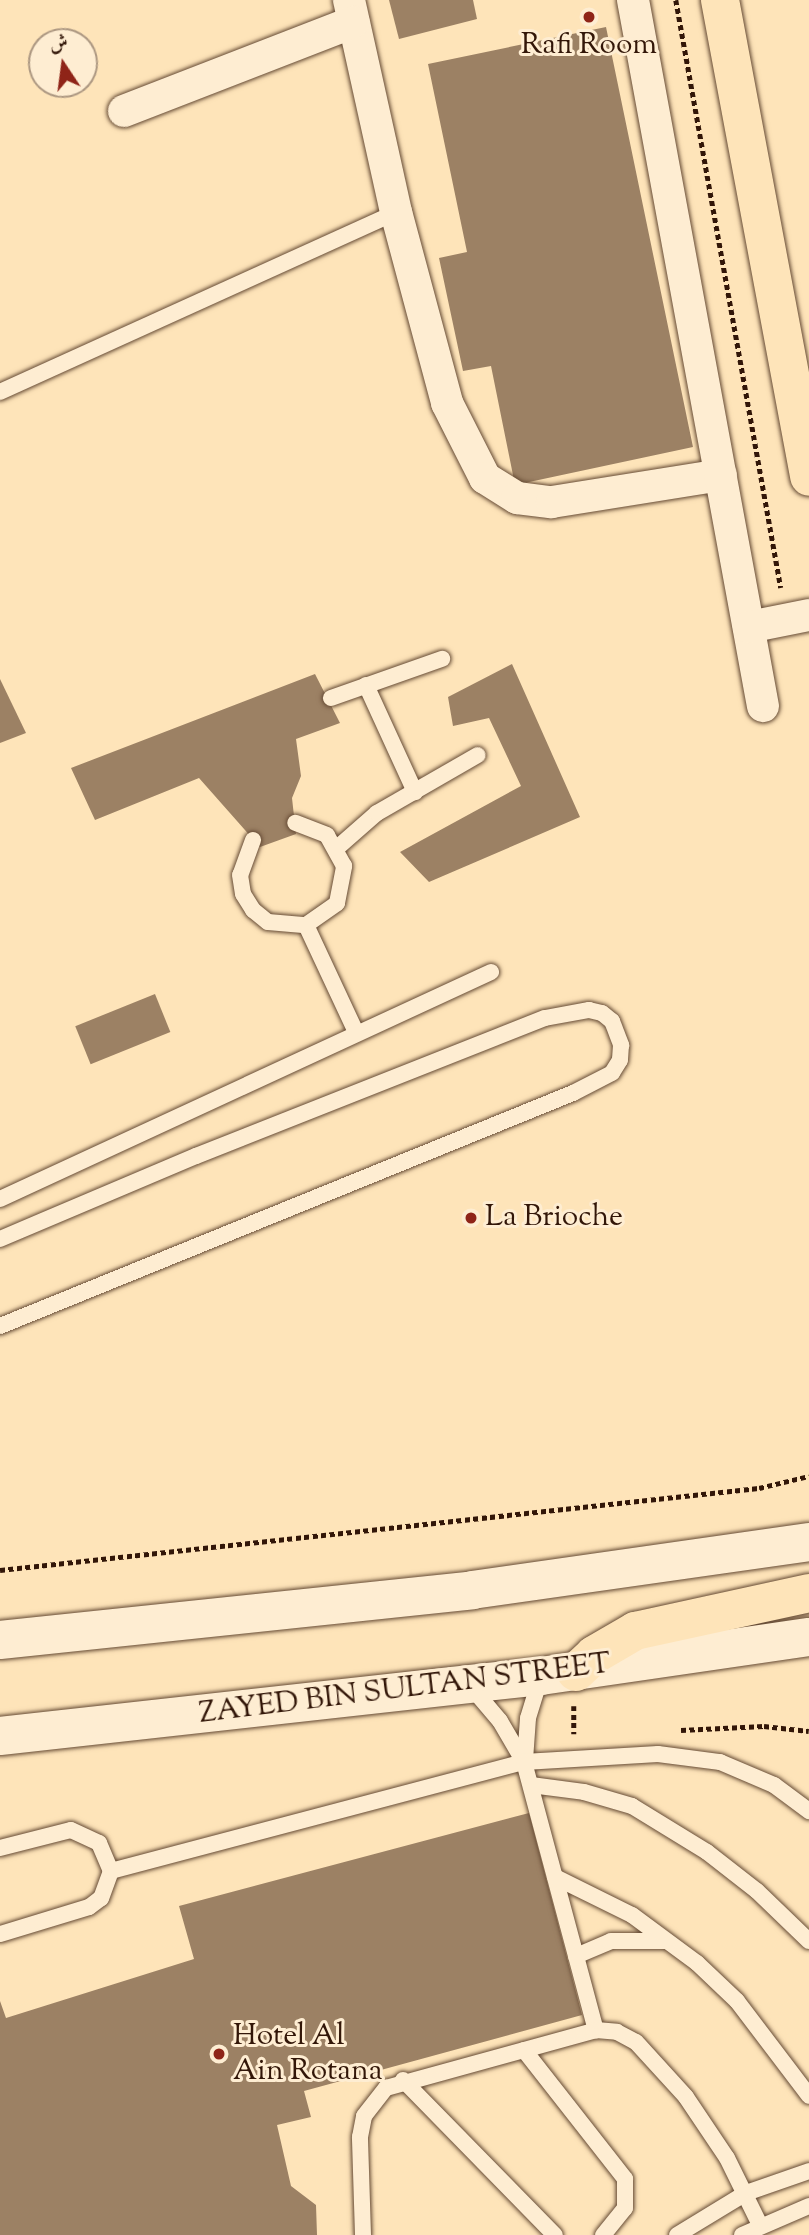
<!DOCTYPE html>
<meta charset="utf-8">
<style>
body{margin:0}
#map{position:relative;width:809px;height:2235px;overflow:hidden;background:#fee4b9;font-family:"Sorts Mill Goudy",Amiri,serif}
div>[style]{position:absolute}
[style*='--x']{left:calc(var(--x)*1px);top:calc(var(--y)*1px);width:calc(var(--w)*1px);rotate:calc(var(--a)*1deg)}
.building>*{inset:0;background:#9c8164;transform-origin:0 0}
.path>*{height:4.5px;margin-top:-2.25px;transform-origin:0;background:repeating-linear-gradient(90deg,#321608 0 5px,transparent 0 8.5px)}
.roads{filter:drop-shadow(0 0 2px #654a34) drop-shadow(0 0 2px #654a34)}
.lane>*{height:16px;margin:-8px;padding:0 8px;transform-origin:8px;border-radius:8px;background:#feedd2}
.street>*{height:32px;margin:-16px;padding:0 16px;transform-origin:16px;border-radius:16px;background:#feedd2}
.secondary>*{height:38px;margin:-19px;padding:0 19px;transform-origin:19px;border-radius:19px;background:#feedd2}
.highway>*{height:38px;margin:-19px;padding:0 19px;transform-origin:19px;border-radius:19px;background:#fee4b9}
.dots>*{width:19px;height:19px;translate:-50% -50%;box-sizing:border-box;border:4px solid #feedd2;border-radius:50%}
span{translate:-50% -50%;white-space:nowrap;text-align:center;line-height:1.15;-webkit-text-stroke:6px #feedd2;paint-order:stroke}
.poi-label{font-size:30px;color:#321608}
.left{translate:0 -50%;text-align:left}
.street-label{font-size:30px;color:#321608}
.north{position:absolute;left:28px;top:28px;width:70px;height:70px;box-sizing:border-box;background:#feedd2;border:2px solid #ac9781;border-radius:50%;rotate:347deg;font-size:19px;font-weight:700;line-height:28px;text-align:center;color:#321608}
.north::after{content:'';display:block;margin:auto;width:24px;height:32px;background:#8f2418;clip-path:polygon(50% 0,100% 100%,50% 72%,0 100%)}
</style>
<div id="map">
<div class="building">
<div style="clip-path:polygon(389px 0,473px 0,477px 19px,399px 39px)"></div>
<div style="clip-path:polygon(606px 27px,693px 447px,515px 485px,491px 366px,463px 371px,439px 258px,467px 252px,428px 64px)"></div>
<div style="clip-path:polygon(512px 664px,580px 817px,429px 882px,400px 852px,521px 786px,489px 718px,453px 726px,448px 697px)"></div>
<div style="clip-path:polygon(315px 674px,340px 723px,296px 739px,301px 776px,292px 798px,296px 834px,260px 847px,199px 778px,95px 820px,71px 768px)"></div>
<div style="clip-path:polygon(0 679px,26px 733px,0 743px)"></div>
<div style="left:155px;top:994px;width:41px;height:86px;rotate:68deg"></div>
<div style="clip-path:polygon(529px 1813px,582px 2015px,304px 2091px,311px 2117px,277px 2125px,291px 2186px,316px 2205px,317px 2235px,0 2235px,0 2001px,6px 2018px,194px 1959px,179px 1906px)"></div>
</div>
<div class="path">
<div style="--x:676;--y:0;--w:597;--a:79.88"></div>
<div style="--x:0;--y:1570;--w:763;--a:-6.17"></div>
<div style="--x:759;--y:1488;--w:51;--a:-13.5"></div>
<div style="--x:574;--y:1706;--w:28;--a:90"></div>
<div style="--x:681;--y:1730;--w:83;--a:-2.8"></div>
<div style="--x:764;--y:1726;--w:45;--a:6.3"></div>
</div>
<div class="roads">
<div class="lane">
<div style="--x:0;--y:392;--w:435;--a:-24.4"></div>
<div style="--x:366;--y:685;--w:118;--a:65.4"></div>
<div style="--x:331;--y:698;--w:118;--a:-19.4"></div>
<div style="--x:253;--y:840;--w:37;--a:110"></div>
<div style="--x:240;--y:875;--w:19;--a:81"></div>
<div style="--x:243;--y:894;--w:19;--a:58"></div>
<div style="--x:253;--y:910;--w:19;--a:39"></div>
<div style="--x:268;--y:922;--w:38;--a:5"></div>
<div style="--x:306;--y:925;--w:38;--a:-35"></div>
<div style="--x:337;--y:903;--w:38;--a:-79"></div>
<div style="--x:344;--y:866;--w:35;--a:-119"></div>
<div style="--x:327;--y:835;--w:34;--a:-159"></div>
<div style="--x:337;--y:848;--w:53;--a:-41.2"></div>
<div style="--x:377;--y:813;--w:116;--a:-29.9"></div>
<div style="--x:306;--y:925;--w:118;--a:65"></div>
<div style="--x:0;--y:1199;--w:541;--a:-24.81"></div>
<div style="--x:0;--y:1239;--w:213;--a:-23"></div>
<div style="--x:196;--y:1156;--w:375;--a:-21.6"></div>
<div style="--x:545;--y:1018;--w:45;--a:-10.3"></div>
<div style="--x:589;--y:1010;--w:13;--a:13"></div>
<div style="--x:602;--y:1013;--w:13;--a:39"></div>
<div style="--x:612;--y:1021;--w:26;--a:69"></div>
<div style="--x:621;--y:1045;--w:15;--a:94"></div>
<div style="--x:620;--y:1060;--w:15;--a:122"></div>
<div style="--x:612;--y:1073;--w:44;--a:152.9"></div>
<div style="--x:573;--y:1093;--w:619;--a:157.87"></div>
<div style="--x:472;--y:1688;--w:43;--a:49.7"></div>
<div style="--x:500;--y:1721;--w:48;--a:59.7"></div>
<div style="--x:524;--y:1762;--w:278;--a:75"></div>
<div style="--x:525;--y:1760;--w:42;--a:-85.9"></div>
<div style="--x:528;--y:1718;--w:44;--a:-72.8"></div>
<div style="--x:531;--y:1785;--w:53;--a:7.5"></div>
<div style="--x:584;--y:1792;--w:50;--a:16.3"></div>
<div style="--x:632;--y:1806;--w:88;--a:31.5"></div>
<div style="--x:707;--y:1852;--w:63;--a:38"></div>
<div style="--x:757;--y:1891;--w:72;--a:43.9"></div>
<div style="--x:0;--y:1848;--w:73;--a:-14.2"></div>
<div style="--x:71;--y:1830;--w:31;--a:25"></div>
<div style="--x:99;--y:1843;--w:30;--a:67"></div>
<div style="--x:111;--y:1871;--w:29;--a:110"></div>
<div style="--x:101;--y:1898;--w:15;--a:143"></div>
<div style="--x:89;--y:1907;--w:93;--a:163.1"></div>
<div style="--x:111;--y:1871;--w:427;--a:-14.8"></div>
<div style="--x:524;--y:1762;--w:134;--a:-3.4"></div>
<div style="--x:658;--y:1754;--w:63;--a:7.4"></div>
<div style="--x:720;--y:1762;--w:59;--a:23.1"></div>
<div style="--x:774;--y:1785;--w:44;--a:36.6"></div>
<div style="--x:555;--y:1877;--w:86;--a:26.3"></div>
<div style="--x:632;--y:1915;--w:81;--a:36.4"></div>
<div style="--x:697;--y:1963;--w:55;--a:43.5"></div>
<div style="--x:737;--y:2001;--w:119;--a:52.8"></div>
<div style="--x:576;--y:1956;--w:38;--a:-23"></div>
<div style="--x:611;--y:1941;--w:54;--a:0"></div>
<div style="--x:524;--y:2050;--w:164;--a:51.9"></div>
<div style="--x:625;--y:2179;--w:29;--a:90"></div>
<div style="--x:625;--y:2208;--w:35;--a:129"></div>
<div style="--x:403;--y:2080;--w:217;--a:45.6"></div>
<div style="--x:363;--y:2235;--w:98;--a:-91.8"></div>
<div style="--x:360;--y:2137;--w:21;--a:-79"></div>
<div style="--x:364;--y:2116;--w:36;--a:-52"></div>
<div style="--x:386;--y:2088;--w:218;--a:-15.4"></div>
<div style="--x:596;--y:2030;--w:21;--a:5"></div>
<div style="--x:617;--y:2032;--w:21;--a:28"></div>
<div style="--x:636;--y:2042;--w:74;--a:47.7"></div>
<div style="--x:686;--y:2097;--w:73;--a:56.1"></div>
<div style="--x:727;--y:2158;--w:75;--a:63.8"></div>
<div style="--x:677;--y:2235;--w:81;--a:-31.3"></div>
<div style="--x:746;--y:2193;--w:67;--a:-19.2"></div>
<div style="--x:742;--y:2235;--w:73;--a:-23.4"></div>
</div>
<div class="street">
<div style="--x:349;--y:0;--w:217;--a:77.5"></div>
<div style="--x:396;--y:212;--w:198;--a:75"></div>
<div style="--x:447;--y:403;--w:84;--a:63.1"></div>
<div style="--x:485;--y:478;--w:38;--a:32"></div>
<div style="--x:517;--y:498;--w:35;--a:7"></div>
<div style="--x:552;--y:502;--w:171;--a:-9.1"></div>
<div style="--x:633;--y:0;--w:718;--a:79.57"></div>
<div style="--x:124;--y:111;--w:246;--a:-21.2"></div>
<div style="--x:749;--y:627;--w:61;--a:-11.3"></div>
</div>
<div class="secondary">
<div style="--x:0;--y:1640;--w:475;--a:-6"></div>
<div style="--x:472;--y:1590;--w:340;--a:-8.1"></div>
<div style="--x:0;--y:1736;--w:544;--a:-6.33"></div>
<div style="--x:541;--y:1676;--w:271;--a:-8.3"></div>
</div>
<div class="highway">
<div style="--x:720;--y:0;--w:485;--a:79.4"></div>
<div style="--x:576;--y:1672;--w:25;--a:-43"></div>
<div style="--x:594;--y:1655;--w:48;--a:-30.3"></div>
<div style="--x:635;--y:1631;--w:178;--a:-12.3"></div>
</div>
</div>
<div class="dots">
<div style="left:589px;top:17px;background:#8f2418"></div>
<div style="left:471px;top:1218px;background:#8f2418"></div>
<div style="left:219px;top:2054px;background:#8f2418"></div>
</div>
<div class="poi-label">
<span style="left:589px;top:46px">Rafi Room</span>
<span class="left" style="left:485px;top:1218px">La Brioche</span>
<span class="left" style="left:233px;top:2054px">Hotel Al<br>Ain Rotana</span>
</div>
<div class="street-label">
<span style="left:405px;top:1690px;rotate:-7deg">ZAYED BIN SULTAN STREET</span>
</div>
<div class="north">ش</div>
</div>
